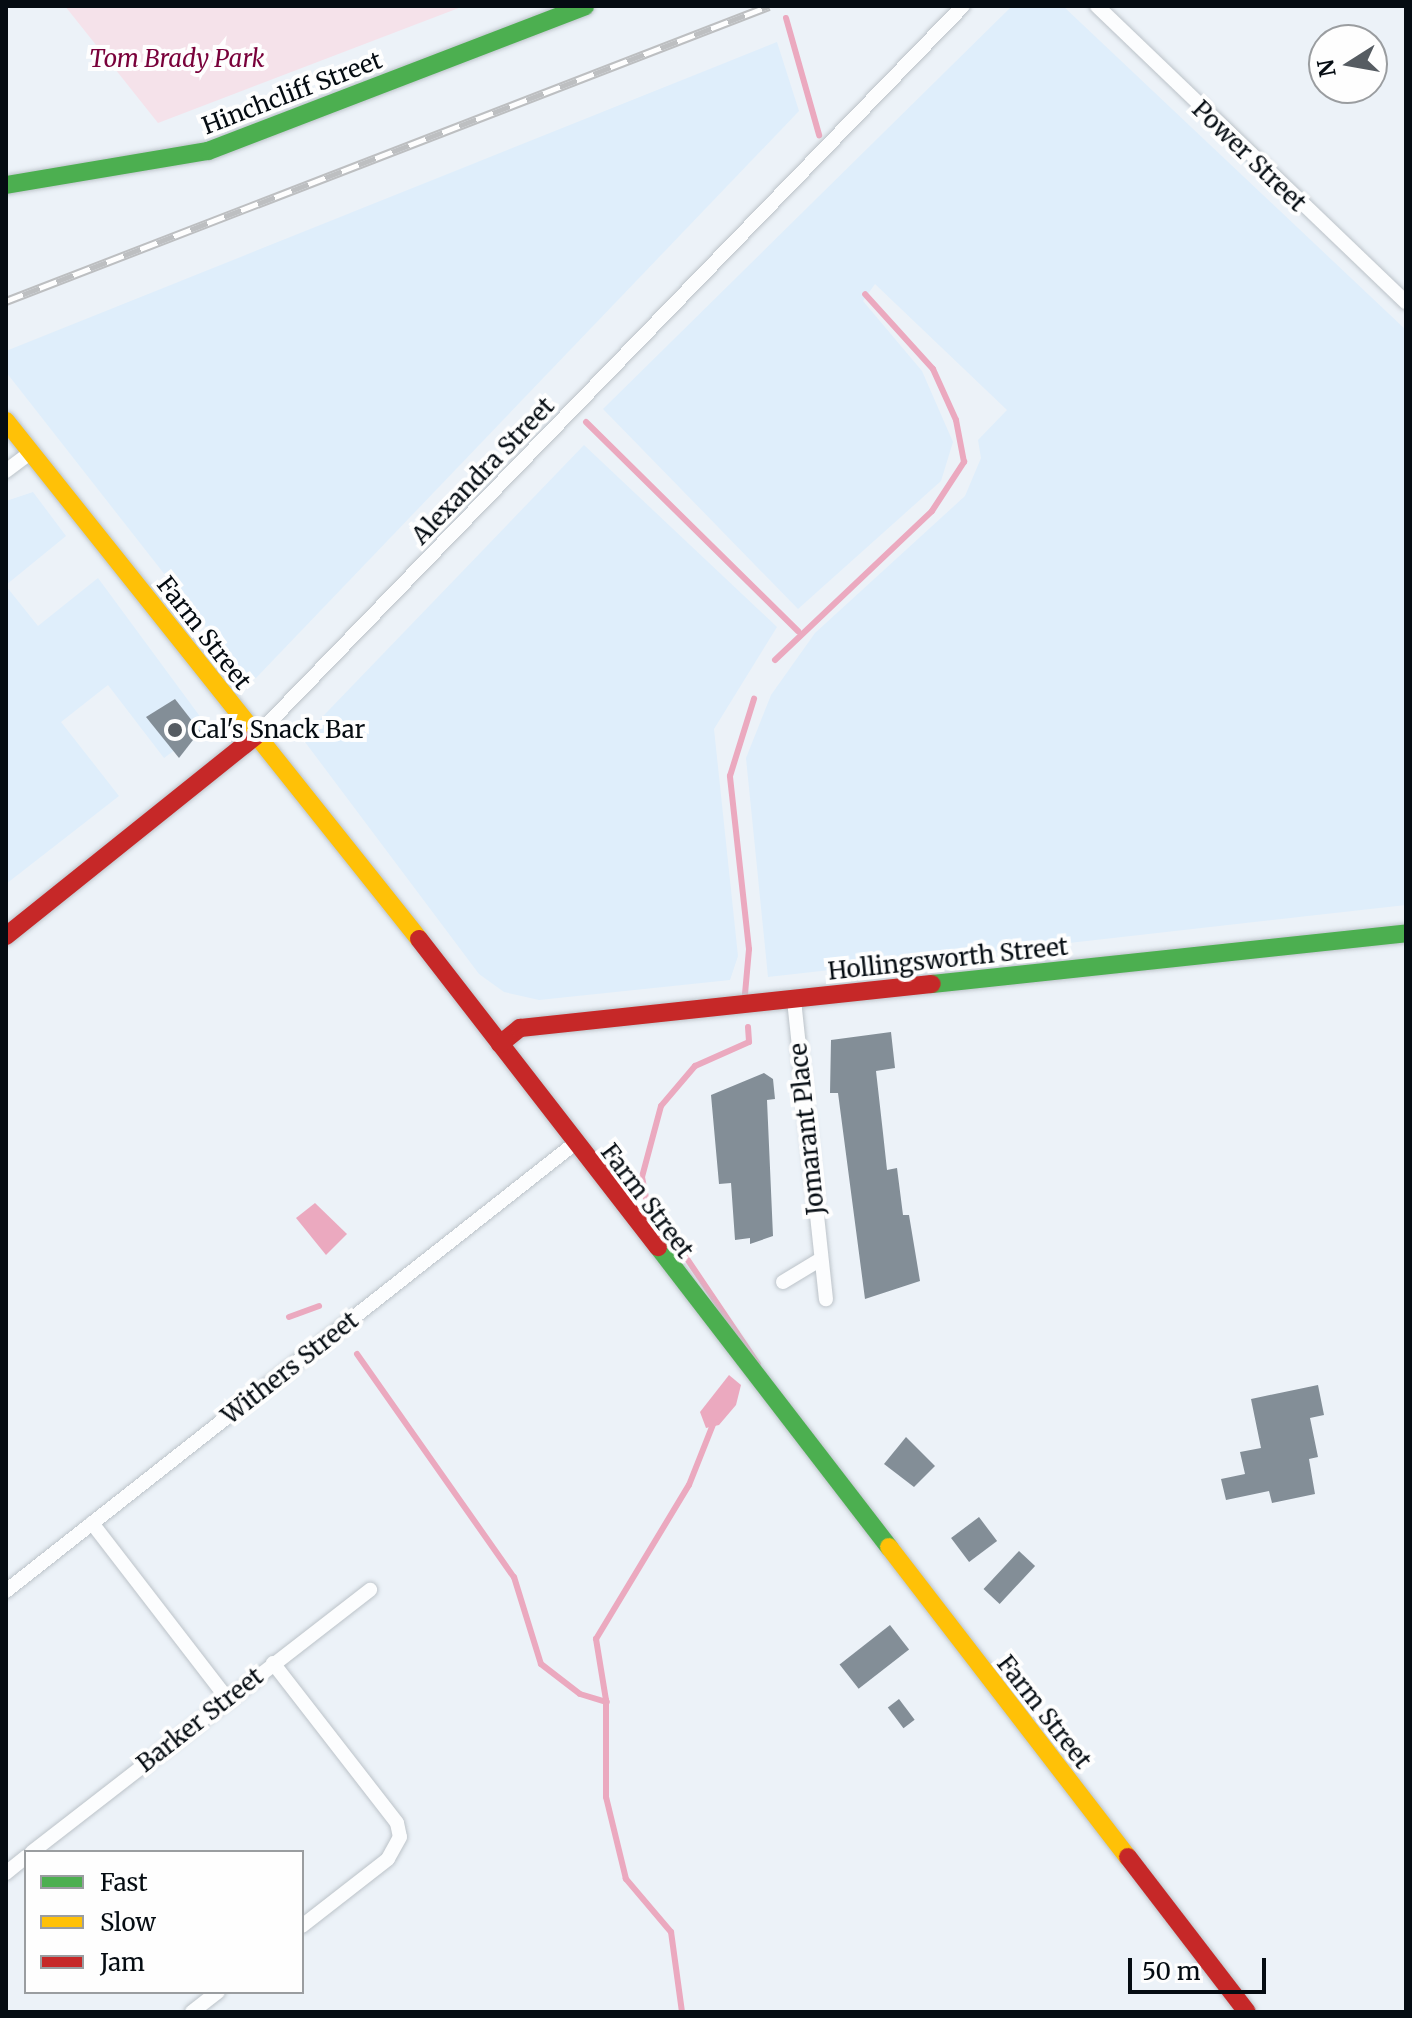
<!DOCTYPE html>
<style>
body{margin:0}
#map{position:relative;width:1412px;height:2018px;overflow:hidden;background:#ecf2f8;font-family:Merriweather,serif}
div>[style]{position:absolute}
[style*='--x']{left:calc(var(--x)*1px);top:calc(var(--y)*1px);width:calc(var(--w)*1px);rotate:calc(var(--a)*1deg)}
.built>*{inset:0;background:#dfeefb}
.green>*{inset:0;background:#f5e2ea}
.water>*{inset:0;background:#eba9bf}
.stream>*{height:6px;margin:-3px;padding:0 3px;transform-origin:3px;border-radius:3px;background:#eba9bf}
.building>*{inset:0;background:#838e97;transform-origin:0 0}
.roads{filter:drop-shadow(0 0 2px #bcc3c9) drop-shadow(0 0 2px #bcc3c9)}
.street>*{height:14px;margin:-7px;padding:0 7px;transform-origin:7px;border-radius:7px;background:#fcfdfe}
.fast>*{height:18px;margin:-9px;padding:0 9px;transform-origin:9px;border-radius:9px;background:#4caf50}
.slow>*{height:18px;margin:-9px;padding:0 9px;transform-origin:9px;border-radius:9px;background:#ffc107}
.jam>*{height:18px;margin:-9px;padding:0 9px;transform-origin:9px;border-radius:9px;background:#c62828}
.rail>*{height:9px;margin-top:-4.5px;transform-origin:0;background:repeating-linear-gradient(90deg,#fefefe 0 18px,#bdbfc1 0 36px);box-sizing:border-box;border-block:2px solid #bdbfc1}
.dots>*{width:22px;height:22px;translate:-50% -50%;box-sizing:border-box;border:4px solid #fefefe;border-radius:50%}
span{translate:-50% -50%;white-space:nowrap;text-align:center;line-height:1.15;-webkit-text-stroke:8px #fefefe;paint-order:stroke}
.park-label{font-size:24px;color:#79003a;font-style:italic}
.street-label{font-size:24px;color:#050c12}
.poi-label{font-size:24px;color:#050c12}
.left{translate:0 -50%;text-align:left}
.frame{position:absolute;inset:0;border:8px solid #050c12;pointer-events:none}
.legend{position:absolute;left:24px;top:1850px;width:280px;height:144px;box-sizing:border-box;background:#fefefe;border:2px solid #9a9da0;margin:0;padding:10px 14px;list-style:none;font-size:24px;color:#050c12}
.legend li{display:flex;align-items:center;gap:16px;height:40px}
.legend b{width:40px;border:2px solid #9a9da0}
.north{position:absolute;left:1308px;top:24px;width:80px;height:80px;box-sizing:border-box;background:#fefefe;border:2px solid #9a9da0;border-radius:50%;rotate:259deg;font-size:22px;font-weight:700;line-height:32px;text-align:center;color:#050c12}
.north::after{content:'';display:block;margin:auto;width:28px;height:36px;background:#565c62;clip-path:polygon(50% 0,100% 100%,50% 72%,0 100%)}
.scale{position:absolute;left:1128px;top:1958px;width:138px;height:36px;box-sizing:border-box;border:4px solid #050c12;border-top:0;padding-left:10px;font-size:24px;line-height:28px;white-space:nowrap;color:#050c12;-webkit-text-stroke:6px #fefefe;paint-order:stroke}
</style>
<div id="map">
<div class="built">
<div style="clip-path:polygon(1012px 6px,1063px 6px,1406px 330px,1406px 905px,768px 977px,746px 758px,771px 695px,815px 633px,965px 496px,981px 458px,978px 440px,1007px 410px,875px 284px,863px 301px,922px 371px,953px 442px,941px 481px,798px 609px,603px 409px)"></div>
<div style="clip-path:polygon(777px 42px,799px 111px,256px 678px,245px 677px,6px 372px,6px 351px)"></div>
<div style="clip-path:polygon(584px 445px,777px 627px,714px 729px,738px 956px,730px 980px,539px 1000px,504px 992px,479px 974px,302px 738px)"></div>
<div style="clip-path:polygon(33px 492px,66px 536px,6px 585px,6px 501px)"></div>
<div style="clip-path:polygon(98px 578px,207px 726px,164px 758px,108px 685px,61px 722px,119px 796px,6px 884px,6px 586px,38px 626px)"></div>
</div>
<div class="green">
<div style="clip-path:polygon(65px 6px,464px 6px,158px 123px)"></div>
</div>
<div class="water">
<div style="clip-path:polygon(315px 1203px,347px 1234px,326px 1255px,296px 1218px)"></div>
<div style="clip-path:polygon(729px 1375px,741px 1385px,736px 1405px,719px 1425px,706px 1428px,700px 1412px)"></div>
</div>
<div class="stream">
<div style="--x:786;--y:18;--w:122;--a:74.2"></div>
<div style="--x:586;--y:422;--w:298;--a:44.6"></div>
<div style="--x:775;--y:660;--w:216;--a:-43.5"></div>
<div style="--x:932;--y:511;--w:59;--a:-56.9"></div>
<div style="--x:964;--y:462;--w:43;--a:-100.8"></div>
<div style="--x:956;--y:420;--w:56;--a:-114.3"></div>
<div style="--x:933;--y:369;--w:101;--a:-132.2"></div>
<div style="--x:745;--y:994;--w:45;--a:-84.9"></div>
<div style="--x:749;--y:949;--w:174;--a:-96.3"></div>
<div style="--x:730;--y:776;--w:81;--a:-72.7"></div>
<div style="--x:748;--y:1027;--w:15;--a:86"></div>
<div style="--x:749;--y:1042;--w:59;--a:156"></div>
<div style="--x:695;--y:1066;--w:52;--a:130.4"></div>
<div style="--x:661;--y:1106;--w:73;--a:105"></div>
<div style="--x:642;--y:1177;--w:21;--a:79"></div>
<div style="--x:646;--y:1198;--w:200;--a:56"></div>
<div style="--x:289;--y:1317;--w:32;--a:-20"></div>
<div style="--x:357;--y:1354;--w:273;--a:54.9"></div>
<div style="--x:514;--y:1577;--w:91;--a:72.8"></div>
<div style="--x:541;--y:1664;--w:49;--a:37.6"></div>
<div style="--x:580;--y:1694;--w:28;--a:17"></div>
<div style="--x:682;--y:2012;--w:81;--a:-97.8"></div>
<div style="--x:671;--y:1932;--w:70;--a:-130.3"></div>
<div style="--x:626;--y:1879;--w:84;--a:-103.7"></div>
<div style="--x:606;--y:1797;--w:97;--a:-90"></div>
<div style="--x:606;--y:1700;--w:62;--a:-99.3"></div>
<div style="--x:596;--y:1639;--w:180;--a:-58.9"></div>
<div style="--x:689;--y:1485;--w:68;--a:-68.4"></div>
</div>
<div class="building">
<div style="clip-path:polygon(175px 699px,200px 731px,179px 758px,146px 717px)"></div>
<div style="clip-path:polygon(891px 1032px,895px 1068px,876px 1071px,883px 1133px,887px 1170px,897px 1168px,903px 1215px,909px 1215px,920px 1281px,865px 1299px,838px 1093px,830px 1093px,831px 1040px)"></div>
<div style="clip-path:polygon(764px 1073px,773px 1079px,775px 1099px,767px 1100px,773px 1236px,750px 1244px,750px 1238px,735px 1240px,731px 1183px,719px 1184px,711px 1095px)"></div>
<div style="clip-path:polygon(1318px 1385px,1324px 1415px,1310px 1418px,1318px 1457px,1309px 1459px,1315px 1494px,1272px 1503px,1269px 1491px,1226px 1500px,1221px 1479px,1245px 1474px,1240px 1452px,1261px 1448px,1251px 1399px)"></div>
<div style="clip-path:polygon(906px 1437px,935px 1466px,914px 1487px,884px 1464px)"></div>
<div style="left:979px;top:1517px;width:30px;height:35px;rotate:53deg"></div>
<div style="left:1019px;top:1551px;width:22px;height:52px;rotate:43deg"></div>
<div style="left:890px;top:1625px;width:31px;height:64px;rotate:52deg"></div>
<div style="left:899px;top:1699px;width:26px;height:14px;rotate:53deg"></div>
</div>
<div class="roads">
<div class="street">
<div style="--x:1097;--y:6;--w:428;--a:43.8"></div>
<div style="--x:6;--y:471;--w:31;--a:-37"></div>
<div style="--x:256;--y:736;--w:1016;--a:-45.92"></div>
<div style="--x:794;--y:1000;--w:301;--a:83.9"></div>
<div style="--x:783;--y:1282;--w:44;--a:-31.2"></div>
<div style="--x:92;--y:1523;--w:221;--a:52.4"></div>
<div style="--x:6;--y:1591;--w:723;--a:-38.2"></div>
<div style="--x:273;--y:1663;--w:202;--a:52.2"></div>
<div style="--x:397;--y:1823;--w:14;--a:78"></div>
<div style="--x:400;--y:1837;--w:25;--a:119"></div>
<div style="--x:388;--y:1859;--w:109;--a:142.1"></div>
<div style="--x:32;--y:1852;--w:428;--a:-37.8"></div>
<div style="--x:6;--y:1873;--w:26;--a:-39"></div>
<div style="--x:192;--y:2012;--w:33;--a:-38"></div>
</div>
<div class="fast">
<div style="--x:6;--y:185;--w:205;--a:-9.6"></div>
<div style="--x:208;--y:151;--w:404;--a:-21"></div>
<div style="--x:932;--y:984;--w:477;--a:-6.1"></div>
<div style="--x:658;--y:1247;--w:379;--a:52.4"></div>
</div>
<div class="slow">
<div style="--x:6;--y:421;--w:662;--a:51.43"></div>
<div style="--x:889;--y:1547;--w:391;--a:52.4"></div>
</div>
<div class="jam">
<div style="--x:6;--y:936;--w:320;--a:-38.7"></div>
<div style="--x:419;--y:939;--w:390;--a:52.2"></div>
<div style="--x:500;--y:1044;--w:26;--a:-39"></div>
<div style="--x:520;--y:1028;--w:414;--a:-6.1"></div>
<div style="--x:1128;--y:1857;--w:195;--a:52.5"></div>
</div>
</div>
<div class="rail">
<div style="--x:6;--y:301;--w:818;--a:-21.14"></div>
</div>
<div class="dots">
<div style="left:175px;top:730px;background:#565c62"></div>
</div>
<div class="park-label">
<span style="left:177px;top:59px">Tom Brady Park</span>
</div>
<div class="street-label">
<span style="left:292px;top:93px;rotate:-21deg">Hinchcliff Street</span>
<span style="left:1249px;top:156px;rotate:44deg">Power Street</span>
<span style="left:483px;top:471px;rotate:-46deg">Alexandra Street</span>
<span style="left:204px;top:633px;rotate:52deg">Farm Street</span>
<span style="left:948px;top:959px;rotate:-6deg">Hollingsworth Street</span>
<span style="left:807px;top:1129px;rotate:-96deg">Jomarant Place</span>
<span style="left:647px;top:1201px;rotate:53deg">Farm Street</span>
<span style="left:290px;top:1368px;rotate:-38deg">Withers Street</span>
<span style="left:1044px;top:1712px;rotate:52deg">Farm Street</span>
<span style="left:200px;top:1720px;rotate:-38deg">Barker Street</span>
</div>
<div class="poi-label">
<span class="left" style="left:191px;top:730px">Cal's Snack Bar</span>
</div>
<div class="frame"></div>
<ul class="legend">
<li><b style="height:10px;background:#4caf50"></b>Fast</li>
<li><b style="height:10px;background:#ffc107"></b>Slow</li>
<li><b style="height:10px;background:#c62828"></b>Jam</li>
</ul>
<div class="north">N</div>
<div class="scale">50 m</div>
</div>
